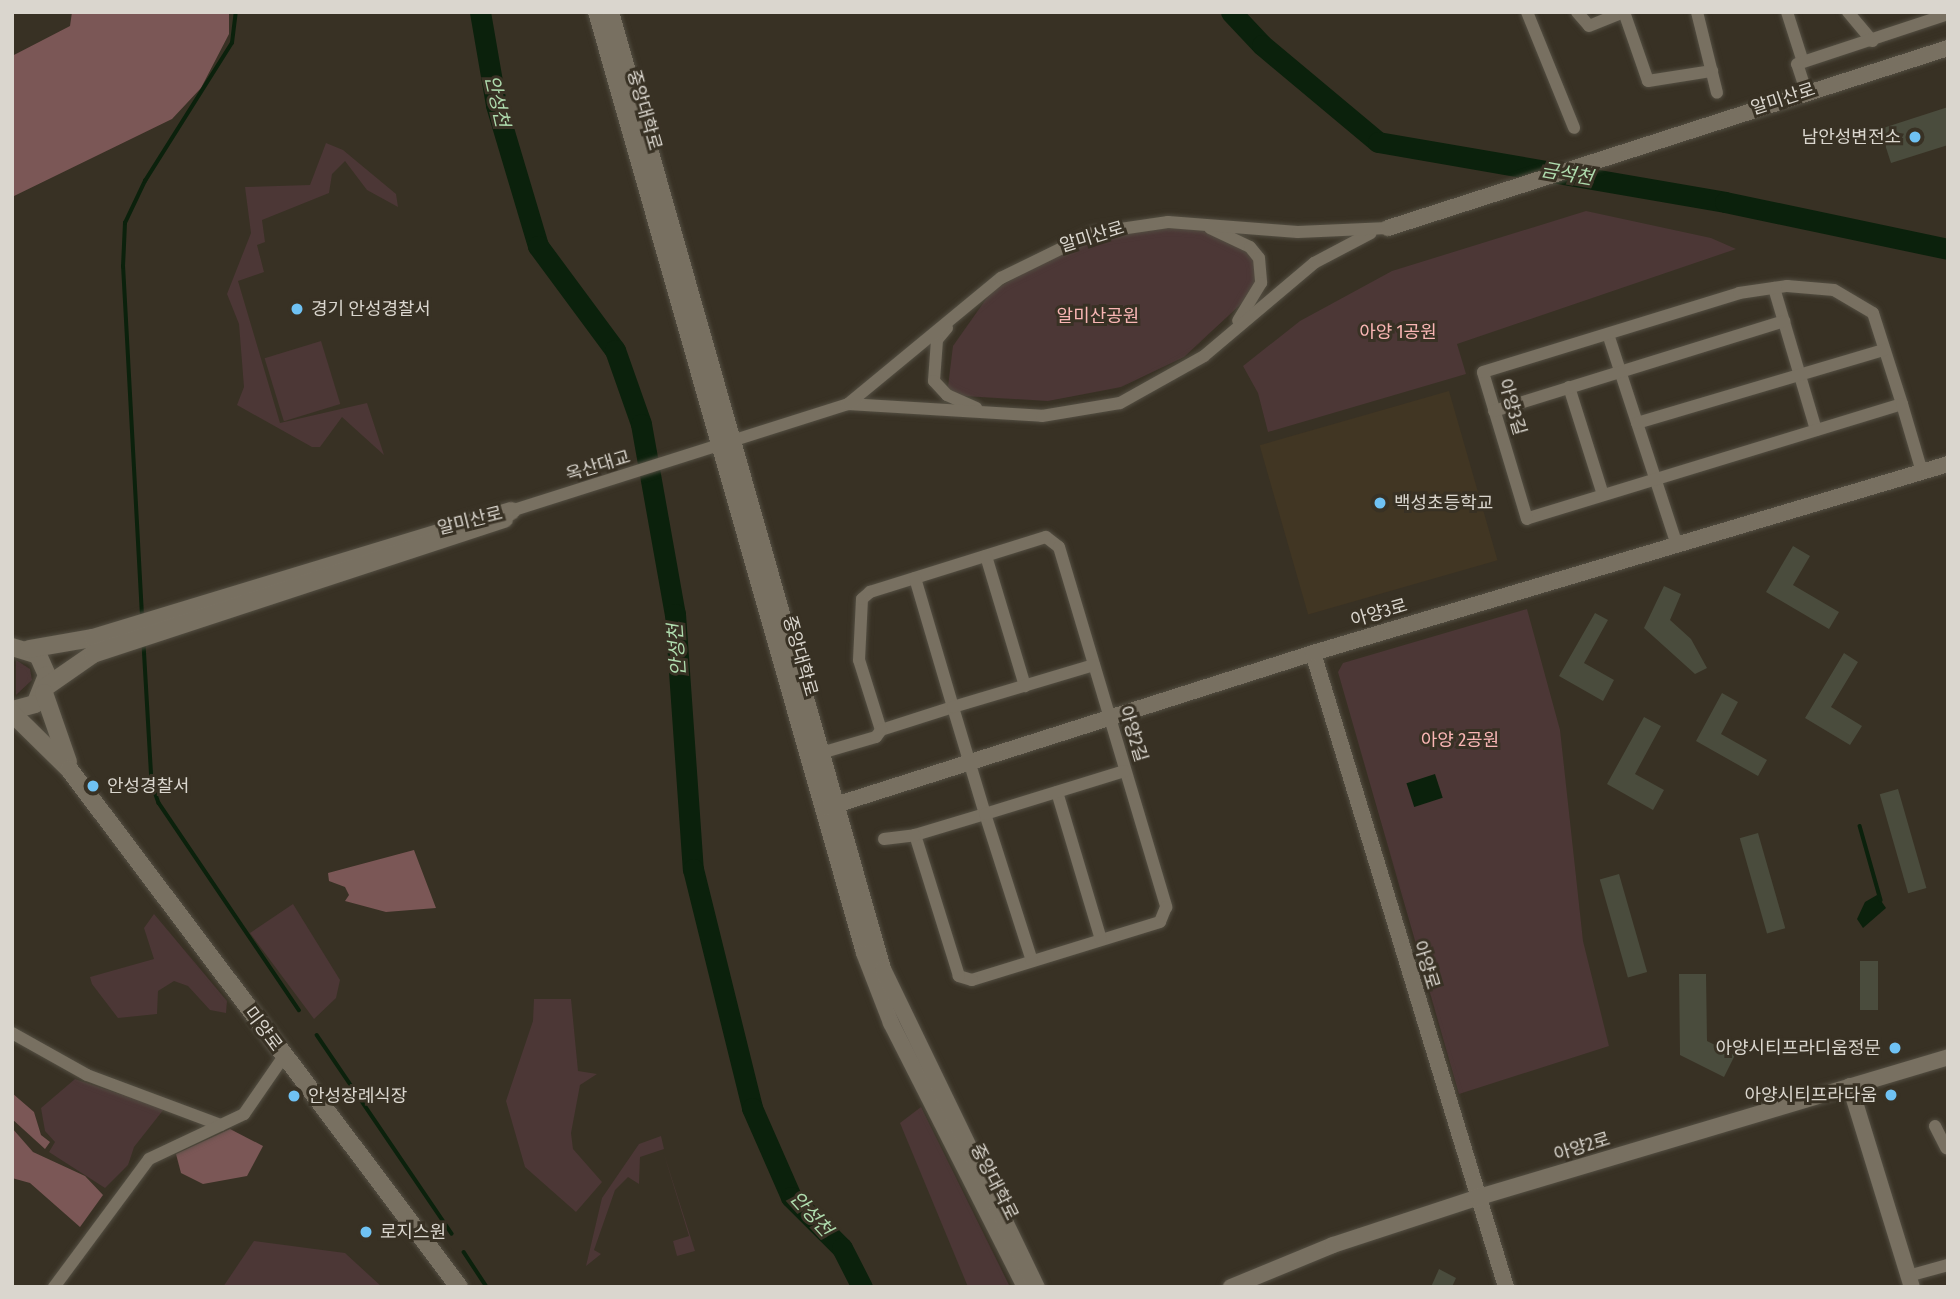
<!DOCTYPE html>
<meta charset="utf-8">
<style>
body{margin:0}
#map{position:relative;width:1960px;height:1299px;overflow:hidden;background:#383124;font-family:"Fira Sans Condensed","Noto Sans KR",sans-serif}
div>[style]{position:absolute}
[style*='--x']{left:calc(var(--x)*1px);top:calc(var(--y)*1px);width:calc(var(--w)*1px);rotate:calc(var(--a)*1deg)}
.built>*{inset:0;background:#413623;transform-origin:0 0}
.green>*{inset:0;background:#4c3736;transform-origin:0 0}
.forest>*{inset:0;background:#7b5756}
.water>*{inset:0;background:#0b210c;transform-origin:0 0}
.stream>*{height:3.5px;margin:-1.75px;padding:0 1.75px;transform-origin:1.75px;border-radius:1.75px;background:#0b210c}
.river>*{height:21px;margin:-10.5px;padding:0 10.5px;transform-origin:10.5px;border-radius:10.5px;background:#0b210c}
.building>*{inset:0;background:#4a4c3d;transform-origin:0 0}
.roads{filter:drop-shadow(0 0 2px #534e42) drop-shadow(0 0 2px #534e42)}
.minor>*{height:12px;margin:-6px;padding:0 6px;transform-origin:6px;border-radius:6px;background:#787061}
.tertiary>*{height:16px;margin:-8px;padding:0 8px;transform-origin:8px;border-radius:8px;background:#787061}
.secondary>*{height:18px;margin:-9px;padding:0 9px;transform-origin:9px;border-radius:9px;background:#787061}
.dots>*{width:19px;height:19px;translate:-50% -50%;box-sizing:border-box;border:4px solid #383124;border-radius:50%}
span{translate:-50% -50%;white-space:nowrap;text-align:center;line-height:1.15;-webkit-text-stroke:6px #383124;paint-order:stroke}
.street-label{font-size:18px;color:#dad6ce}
.poi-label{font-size:18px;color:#dad6ce}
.right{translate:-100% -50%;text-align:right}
.left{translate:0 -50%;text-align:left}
.park-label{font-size:18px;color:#f9b6b4}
.water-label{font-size:19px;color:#afdcae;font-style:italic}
.frame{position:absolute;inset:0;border:14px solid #dad6ce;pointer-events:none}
</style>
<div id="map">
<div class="built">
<div style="left:1449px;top:391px;width:176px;height:197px;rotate:74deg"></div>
</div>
<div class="green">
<div style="clip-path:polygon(326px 143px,343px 150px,396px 194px,398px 207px,367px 190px,345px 161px,332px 174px,329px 193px,262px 220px,265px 242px,257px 245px,264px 272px,238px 281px,280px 423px,367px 403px,384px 455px,342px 417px,320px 447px,312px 447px,237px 405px,244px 387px,239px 324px,227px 294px,251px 233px,245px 187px,310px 185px)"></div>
<div style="clip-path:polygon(1586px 211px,1711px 238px,1736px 249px,1457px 344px,1466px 374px,1268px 432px,1258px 393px,1243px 366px,1300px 321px,1392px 271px)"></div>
<div style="clip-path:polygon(1228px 228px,1256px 256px,1256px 290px,1184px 357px,1121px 387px,1048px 401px,947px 395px,953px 346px,991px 292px,1064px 249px,1126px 229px)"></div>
<div style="left:321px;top:341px;width:66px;height:59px;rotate:73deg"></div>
<div style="clip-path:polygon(1527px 609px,1560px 730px,1583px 941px,1609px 1046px,1459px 1094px,1338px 672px,1343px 663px)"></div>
<div style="clip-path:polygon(16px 660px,30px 669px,32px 680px,16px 695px)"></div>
<div style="clip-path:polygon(293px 904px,340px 980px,336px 998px,314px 1019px,250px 933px)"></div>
<div style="clip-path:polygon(154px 914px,227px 1001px,226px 1013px,210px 1010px,188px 986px,174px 981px,158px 991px,157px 1014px,118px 1018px,92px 984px,90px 977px,154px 959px,144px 928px)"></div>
<div style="clip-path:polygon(534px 999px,571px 999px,578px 1071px,597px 1074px,580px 1085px,571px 1133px,573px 1149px,602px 1182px,576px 1212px,525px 1167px,506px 1101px,533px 1021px)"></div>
<div style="clip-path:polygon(75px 1079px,164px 1109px,134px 1147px,128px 1165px,105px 1188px,49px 1152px,55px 1142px,45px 1131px,41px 1108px)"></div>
<div style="clip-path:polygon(921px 1107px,1010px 1287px,968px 1287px,900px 1123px)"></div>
<div style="clip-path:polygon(661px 1136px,664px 1149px,640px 1157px,639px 1184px,628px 1177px,615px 1190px,594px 1250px,601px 1254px,586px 1266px,602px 1198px,639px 1144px)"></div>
<div style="clip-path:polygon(663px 1151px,695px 1251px,677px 1256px,673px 1241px,689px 1236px)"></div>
<div style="clip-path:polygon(254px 1241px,345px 1253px,382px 1287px,223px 1287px)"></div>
</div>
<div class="forest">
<div style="clip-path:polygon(72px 12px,229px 12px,229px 34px,201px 88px,172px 119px,12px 197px,12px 56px,70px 26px)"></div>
<div style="clip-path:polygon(414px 850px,436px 908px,386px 912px,345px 901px,349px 895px,345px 887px,329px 881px,328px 873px)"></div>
<div style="clip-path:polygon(12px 1093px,34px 1112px,41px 1135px,50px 1142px,45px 1149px,12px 1119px)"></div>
<div style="clip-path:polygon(12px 1128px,33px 1152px,85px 1176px,103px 1195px,80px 1227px,30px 1183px,12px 1178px)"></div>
<div style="clip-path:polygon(230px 1129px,263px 1146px,247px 1176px,203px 1184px,181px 1173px,176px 1154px)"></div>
</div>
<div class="water">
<div style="left:1435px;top:774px;width:25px;height:30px;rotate:72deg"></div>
<div style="clip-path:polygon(1877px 895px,1886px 908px,1863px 928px,1857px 919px,1865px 902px)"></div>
</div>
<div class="stream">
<div style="--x:142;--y:616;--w:350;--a:-93.1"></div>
<div style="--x:123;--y:267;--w:44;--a:-87.4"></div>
<div style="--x:125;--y:223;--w:47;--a:-64.5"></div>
<div style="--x:145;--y:181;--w:163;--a:-57.8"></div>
<div style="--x:232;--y:43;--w:31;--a:-83"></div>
<div style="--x:144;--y:644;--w:139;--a:86.7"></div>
<div style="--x:152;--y:783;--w:21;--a:71"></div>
<div style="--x:159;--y:803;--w:250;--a:55.9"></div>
<div style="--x:1860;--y:826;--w:77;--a:74.2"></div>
<div style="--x:317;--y:1035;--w:240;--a:55.8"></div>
<div style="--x:464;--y:1252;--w:42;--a:56.7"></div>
</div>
<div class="river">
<div style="--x:480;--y:12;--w:94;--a:80.2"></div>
<div style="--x:496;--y:105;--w:147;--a:73.4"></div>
<div style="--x:538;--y:246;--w:129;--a:53.5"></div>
<div style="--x:615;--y:350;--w:78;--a:70.6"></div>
<div style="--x:641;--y:424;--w:193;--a:79.9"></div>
<div style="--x:675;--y:614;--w:256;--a:86"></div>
<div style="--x:693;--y:869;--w:246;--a:76.1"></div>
<div style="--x:752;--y:1108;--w:97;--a:66.3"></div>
<div style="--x:791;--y:1197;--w:72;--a:45"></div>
<div style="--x:842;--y:1248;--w:44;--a:62.9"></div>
<div style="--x:1231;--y:12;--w:45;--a:46.8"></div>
<div style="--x:1262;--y:45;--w:151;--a:39.9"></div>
<div style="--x:1378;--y:142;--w:352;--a:9.8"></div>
<div style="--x:1725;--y:202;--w:228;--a:11.9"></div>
</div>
<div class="building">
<div style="clip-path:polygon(1948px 107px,1948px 145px,1891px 163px,1880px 129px)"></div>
<div style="clip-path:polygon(1793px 546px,1810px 556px,1793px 585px,1839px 612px,1829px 629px,1766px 592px)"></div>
<div style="clip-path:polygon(1664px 586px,1681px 594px,1670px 620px,1691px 639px,1707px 668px,1695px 674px,1644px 628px)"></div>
<div style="clip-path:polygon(1595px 613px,1608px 620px,1584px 663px,1614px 680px,1603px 701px,1559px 676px)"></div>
<div style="clip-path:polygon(1844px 653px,1858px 662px,1831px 707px,1862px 726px,1850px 745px,1805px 718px)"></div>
<div style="clip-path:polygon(1722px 693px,1738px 702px,1721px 734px,1767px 760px,1758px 776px,1696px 741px)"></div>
<div style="clip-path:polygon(1644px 717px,1661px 726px,1635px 774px,1664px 790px,1653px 810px,1607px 784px)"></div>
<div style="left:1898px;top:789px;width:103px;height:19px;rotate:74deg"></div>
<div style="left:1758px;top:833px;width:99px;height:19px;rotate:74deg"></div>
<div style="left:1619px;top:874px;width:102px;height:20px;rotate:74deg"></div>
<div style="left:1860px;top:961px;width:18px;height:49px"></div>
<div style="clip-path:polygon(1679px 974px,1706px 974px,1707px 1041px,1735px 1055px,1724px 1077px,1680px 1055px)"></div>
<div style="clip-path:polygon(1439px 1269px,1456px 1278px,1452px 1287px,1431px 1287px)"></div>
</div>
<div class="roads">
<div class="minor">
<div style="--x:1527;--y:12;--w:125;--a:67.9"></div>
<div style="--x:1577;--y:12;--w:18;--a:49"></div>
<div style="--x:1589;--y:26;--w:37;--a:-22"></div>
<div style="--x:1624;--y:12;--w:73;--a:70.8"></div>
<div style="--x:1648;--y:81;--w:65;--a:-8.9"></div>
<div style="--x:1697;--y:12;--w:83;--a:76.1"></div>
<div style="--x:1787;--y:12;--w:52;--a:72.3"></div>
<div style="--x:1848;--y:12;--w:38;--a:50"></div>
<div style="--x:1806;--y:91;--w:28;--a:-108"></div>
<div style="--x:1797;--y:64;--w:159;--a:-18.3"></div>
<div style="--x:1210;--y:228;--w:44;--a:25.4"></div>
<div style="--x:1250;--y:247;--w:14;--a:51"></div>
<div style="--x:1259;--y:258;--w:25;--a:85"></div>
<div style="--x:1261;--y:283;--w:44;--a:121.2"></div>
<div style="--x:1774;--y:288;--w:148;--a:73.5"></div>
<div style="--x:947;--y:328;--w:16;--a:130"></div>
<div style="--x:937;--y:340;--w:41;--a:94.2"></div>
<div style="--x:934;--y:381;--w:19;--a:47"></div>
<div style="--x:947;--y:395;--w:32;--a:24"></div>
<div style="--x:1608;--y:334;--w:222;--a:71.9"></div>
<div style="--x:1569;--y:387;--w:113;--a:72.5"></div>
<div style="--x:848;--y:404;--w:194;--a:3.5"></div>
<div style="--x:1042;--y:416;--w:79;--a:-9.5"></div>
<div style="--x:1120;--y:403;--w:96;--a:-29.2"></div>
<div style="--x:1204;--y:356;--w:144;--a:-40.2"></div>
<div style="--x:1314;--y:263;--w:64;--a:-27.8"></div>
<div style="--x:1902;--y:404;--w:392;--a:163"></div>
<div style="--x:1527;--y:519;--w:153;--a:-106.7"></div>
<div style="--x:1483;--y:372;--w:268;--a:-17.1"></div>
<div style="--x:1739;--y:293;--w:49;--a:-8.3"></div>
<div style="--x:1787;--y:286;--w:47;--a:4.9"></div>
<div style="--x:1834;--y:290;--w:45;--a:30.5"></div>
<div style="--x:1873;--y:313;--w:96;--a:72.3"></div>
<div style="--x:1902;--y:404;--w:71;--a:73.6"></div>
<div style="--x:1494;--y:411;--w:304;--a:-17.2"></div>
<div style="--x:1637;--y:423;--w:258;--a:-16.5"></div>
<div style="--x:511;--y:511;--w:354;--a:-17.6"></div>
<div style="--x:848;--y:404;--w:198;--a:-39.5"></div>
<div style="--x:1001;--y:278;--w:102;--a:-26.1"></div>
<div style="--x:1093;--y:233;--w:76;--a:-8.3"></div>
<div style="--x:1168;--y:222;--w:130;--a:4.4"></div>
<div style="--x:1298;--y:232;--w:90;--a:-2.5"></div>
<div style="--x:1046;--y:537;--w:16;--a:38"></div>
<div style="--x:1059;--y:547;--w:376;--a:73.4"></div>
<div style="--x:1166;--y:907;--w:16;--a:112"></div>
<div style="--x:1160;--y:922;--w:197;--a:162.9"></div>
<div style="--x:972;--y:980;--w:14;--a:-163"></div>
<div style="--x:959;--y:976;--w:148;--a:-107.3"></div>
<div style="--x:915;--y:835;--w:73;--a:-16.7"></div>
<div style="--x:985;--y:814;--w:112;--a:-106.7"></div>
<div style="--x:953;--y:707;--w:76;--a:162.3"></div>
<div style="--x:881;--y:730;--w:73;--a:-107.4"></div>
<div style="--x:859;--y:660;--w:61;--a:-87.2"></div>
<div style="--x:862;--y:599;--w:11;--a:-41"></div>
<div style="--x:870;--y:592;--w:184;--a:-17.4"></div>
<div style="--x:986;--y:556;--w:136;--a:73.3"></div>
<div style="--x:915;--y:578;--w:134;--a:73.6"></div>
<div style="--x:953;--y:707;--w:147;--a:-16.6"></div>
<div style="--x:821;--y:753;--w:57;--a:-16.2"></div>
<div style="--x:876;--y:737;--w:9;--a:-54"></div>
<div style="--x:1057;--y:792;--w:154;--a:73.4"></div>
<div style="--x:884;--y:839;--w:31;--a:-7"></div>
<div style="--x:1032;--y:961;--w:154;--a:-107.7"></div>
<div style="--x:985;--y:814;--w:146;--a:-17.1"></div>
<div style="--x:12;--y:1033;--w:86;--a:29.2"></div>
<div style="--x:87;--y:1075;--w:143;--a:20.5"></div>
<div style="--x:1935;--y:1126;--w:25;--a:63"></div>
<div style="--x:1908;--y:1276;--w:41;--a:-15.4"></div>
<div style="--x:54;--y:1287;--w:159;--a:-53.4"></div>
<div style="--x:149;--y:1159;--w:105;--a:-25.3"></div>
<div style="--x:244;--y:1114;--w:70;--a:-55.4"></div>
</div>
<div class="tertiary">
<div style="--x:596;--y:12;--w:978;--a:74.1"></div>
<div style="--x:864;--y:953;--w:75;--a:68.9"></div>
<div style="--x:891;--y:1023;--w:296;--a:63.1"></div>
<div style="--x:611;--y:12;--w:995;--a:74.13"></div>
<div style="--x:883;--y:969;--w:353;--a:64.2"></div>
<div style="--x:1388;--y:228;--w:588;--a:-17.82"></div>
<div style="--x:1313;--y:653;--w:663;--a:73.07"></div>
<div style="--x:826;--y:808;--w:511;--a:-17.65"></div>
<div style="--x:1313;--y:653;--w:663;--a:-16.57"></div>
<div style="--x:1850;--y:1086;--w:210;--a:72.9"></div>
<div style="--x:1231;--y:1287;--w:110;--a:-22.4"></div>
<div style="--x:1333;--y:1245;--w:151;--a:-18.2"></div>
<div style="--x:1476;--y:1198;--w:493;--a:-16.6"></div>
</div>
<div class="secondary">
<div style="--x:12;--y:647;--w:27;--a:17"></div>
<div style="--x:38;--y:655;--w:22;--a:66"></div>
<div style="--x:47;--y:675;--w:31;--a:112"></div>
<div style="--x:35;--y:704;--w:24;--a:165"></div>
<div style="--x:29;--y:649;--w:65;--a:-9.8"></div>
<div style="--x:93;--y:638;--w:437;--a:-16.9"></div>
<div style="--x:47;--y:686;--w:56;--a:-34.8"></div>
<div style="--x:93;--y:654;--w:433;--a:-18.2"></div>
<div style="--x:44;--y:693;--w:73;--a:70.8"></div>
<div style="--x:12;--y:713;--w:80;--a:44.5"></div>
<div style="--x:69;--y:769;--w:648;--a:53.02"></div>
</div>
</div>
<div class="dots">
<div style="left:1915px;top:137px;background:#6fc2f4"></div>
<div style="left:297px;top:309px;background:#6fc2f4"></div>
<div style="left:1380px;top:503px;background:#6fc2f4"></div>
<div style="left:93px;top:786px;background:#6fc2f4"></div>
<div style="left:1895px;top:1048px;background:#6fc2f4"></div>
<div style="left:1891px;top:1095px;background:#6fc2f4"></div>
<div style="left:294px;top:1096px;background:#6fc2f4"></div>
<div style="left:366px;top:1232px;background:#6fc2f4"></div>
</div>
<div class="street-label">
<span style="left:1783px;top:99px;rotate:-18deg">알미산로</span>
<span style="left:644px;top:110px;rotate:74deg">중앙대학로</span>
<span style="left:1092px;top:237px;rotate:-17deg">알미산로</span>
<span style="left:1512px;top:407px;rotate:74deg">아양3길</span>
<span style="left:598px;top:466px;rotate:-17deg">옥산대교</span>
<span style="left:470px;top:521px;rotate:-14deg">알미산로</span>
<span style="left:1379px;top:613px;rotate:-16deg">아양3로</span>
<span style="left:800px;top:656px;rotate:74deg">중앙대학로</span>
<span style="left:1133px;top:734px;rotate:73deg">아양2길</span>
<span style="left:1426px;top:965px;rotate:73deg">아양로</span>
<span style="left:263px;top:1029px;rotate:53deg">미양로</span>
<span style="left:1582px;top:1147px;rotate:-17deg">아양2로</span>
<span style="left:994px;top:1182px;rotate:63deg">중앙대학로</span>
</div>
<div class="poi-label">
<span class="right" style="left:1901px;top:137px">남안성변전소</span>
<span class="left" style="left:311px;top:309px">경기 안성경찰서</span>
<span class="left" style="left:1394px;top:503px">백성초등학교</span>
<span class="left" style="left:107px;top:786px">안성경찰서</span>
<span class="right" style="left:1881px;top:1048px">아양시티프라디움정문</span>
<span class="right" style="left:1877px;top:1095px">아양시티프라다움</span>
<span class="left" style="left:308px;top:1096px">안성장례식장</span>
<span class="left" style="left:380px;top:1232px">로지스원</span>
</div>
<div class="park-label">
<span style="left:1098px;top:316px">알미산공원</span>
<span style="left:1398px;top:332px">아양 1공원</span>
<span style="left:1460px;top:740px">아양 2공원</span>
</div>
<div class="water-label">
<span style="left:497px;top:101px;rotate:77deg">안성천</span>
<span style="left:1567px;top:174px;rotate:10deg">금석천</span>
<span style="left:677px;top:650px;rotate:-94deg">안성천</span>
<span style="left:811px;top:1214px;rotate:48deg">안성천</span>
</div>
<div class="frame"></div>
</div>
